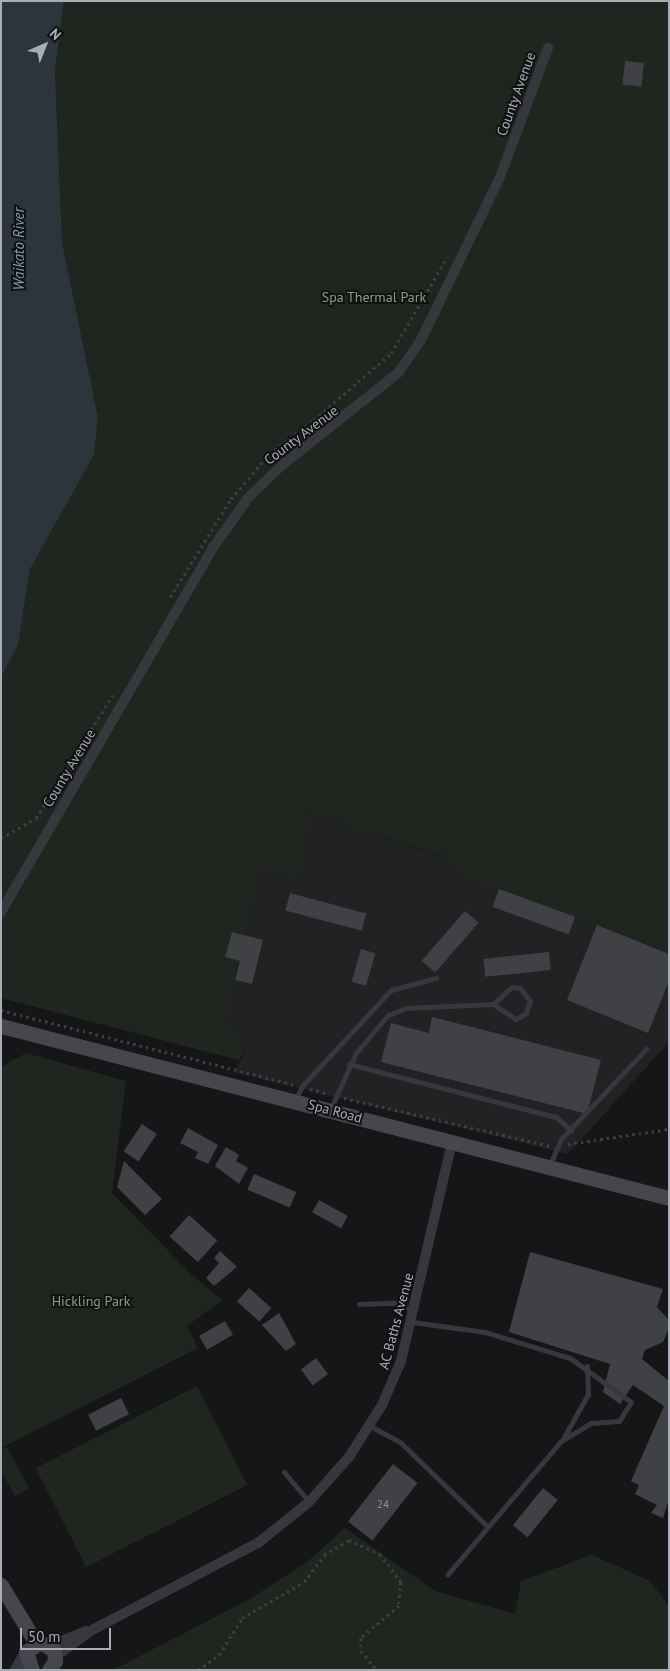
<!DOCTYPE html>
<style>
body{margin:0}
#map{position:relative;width:670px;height:1671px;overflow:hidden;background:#161618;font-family:"PT Sans",sans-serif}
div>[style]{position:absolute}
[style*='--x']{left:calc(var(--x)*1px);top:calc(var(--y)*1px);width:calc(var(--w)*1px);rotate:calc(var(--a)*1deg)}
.built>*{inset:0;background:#222225}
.green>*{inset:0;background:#1e261f;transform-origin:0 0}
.water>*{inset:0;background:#2c353c}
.building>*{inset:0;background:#404145;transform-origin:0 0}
.path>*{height:2.5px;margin-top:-1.25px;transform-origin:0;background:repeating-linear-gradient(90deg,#3d3f44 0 2.5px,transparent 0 6.5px)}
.service>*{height:5px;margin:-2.5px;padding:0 2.5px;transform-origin:2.5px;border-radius:2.5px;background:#37383d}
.minor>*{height:10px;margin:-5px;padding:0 5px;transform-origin:5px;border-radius:5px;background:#37383d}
.tertiary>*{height:12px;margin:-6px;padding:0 6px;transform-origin:6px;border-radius:6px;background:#37383d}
.secondary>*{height:15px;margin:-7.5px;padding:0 7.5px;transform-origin:7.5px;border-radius:7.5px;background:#45474d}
span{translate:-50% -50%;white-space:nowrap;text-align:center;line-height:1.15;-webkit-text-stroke:4px #111113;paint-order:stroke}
.number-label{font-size:11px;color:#8e929b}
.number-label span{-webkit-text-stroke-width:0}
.street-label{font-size:14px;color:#a8adb8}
.park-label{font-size:14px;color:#7fa381}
.water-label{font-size:15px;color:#7f9bb3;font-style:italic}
.frame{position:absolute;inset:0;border:2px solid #a8adb8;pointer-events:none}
.north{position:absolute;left:20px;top:20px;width:50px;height:50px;-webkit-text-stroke:4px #111113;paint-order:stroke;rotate:44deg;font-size:14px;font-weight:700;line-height:20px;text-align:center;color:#a8adb8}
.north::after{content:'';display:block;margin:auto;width:18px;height:22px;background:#a8adb8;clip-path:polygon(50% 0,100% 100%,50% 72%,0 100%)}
.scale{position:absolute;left:20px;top:1628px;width:91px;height:22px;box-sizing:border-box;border:2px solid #a8adb8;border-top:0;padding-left:6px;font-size:15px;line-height:18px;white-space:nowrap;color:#a8adb8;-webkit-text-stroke:4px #111113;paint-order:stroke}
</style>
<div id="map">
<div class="built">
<div style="clip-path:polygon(309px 815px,501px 874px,669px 939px,669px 1042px,568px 1154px,233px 1072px,245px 1053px,227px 1013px,259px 866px)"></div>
</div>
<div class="green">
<div style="clip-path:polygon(64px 1px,669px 1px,669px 948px,502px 892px,459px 874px,441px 855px,309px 815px,301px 879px,259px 866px,227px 1013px,245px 1053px,238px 1060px,1px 998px,1px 677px,18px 645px,30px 569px,94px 455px,98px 417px,62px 242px,55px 71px)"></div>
<div style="clip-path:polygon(26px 1053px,126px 1081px,112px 1193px,192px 1275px,222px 1300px,187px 1326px,198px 1348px,1px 1448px,1px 1067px)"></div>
<div style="left:197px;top:1386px;width:111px;height:181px;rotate:63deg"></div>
<div style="clip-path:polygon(7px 1447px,29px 1488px,15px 1496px,1px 1471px,1px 1450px)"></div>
<div style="clip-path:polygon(345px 1528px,435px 1591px,515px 1614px,521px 1581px,592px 1555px,650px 1581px,669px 1606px,669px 1670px,113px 1670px,248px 1600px,307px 1562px)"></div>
</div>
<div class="water">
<div style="clip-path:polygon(1px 1px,64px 1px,55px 71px,62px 242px,98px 417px,94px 455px,30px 569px,18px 645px,1px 677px)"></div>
</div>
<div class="building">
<div style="left:625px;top:61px;width:19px;height:24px;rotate:6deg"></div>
<div style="left:499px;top:889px;width:81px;height:19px;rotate:20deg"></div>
<div style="left:290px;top:893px;width:79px;height:18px;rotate:15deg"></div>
<div style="left:465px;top:911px;width:18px;height:66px;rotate:41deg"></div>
<div style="clip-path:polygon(597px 925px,669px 954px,669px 981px,648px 1033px,567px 1000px)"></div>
<div style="clip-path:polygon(232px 932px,263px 940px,252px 984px,235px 980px,240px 961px,225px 957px)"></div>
<div style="left:361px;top:949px;width:15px;height:34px;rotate:16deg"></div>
<div style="left:549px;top:952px;width:18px;height:66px;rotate:84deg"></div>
<div style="clip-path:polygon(432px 1017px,601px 1060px,587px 1114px,381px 1062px,391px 1023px,429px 1033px)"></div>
<div style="left:142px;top:1124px;width:18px;height:33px;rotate:34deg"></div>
<div style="clip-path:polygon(188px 1128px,218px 1145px,208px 1164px,195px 1158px,198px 1152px,180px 1143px)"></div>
<div style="clip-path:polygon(226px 1147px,239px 1155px,236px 1161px,248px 1168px,239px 1184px,215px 1166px)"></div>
<div style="clip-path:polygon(124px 1161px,162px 1199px,145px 1215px,117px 1187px)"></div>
<div style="left:254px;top:1174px;width:46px;height:17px;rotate:23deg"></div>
<div style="left:319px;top:1200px;width:33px;height:14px;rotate:29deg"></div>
<div style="left:189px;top:1215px;width:38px;height:29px;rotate:42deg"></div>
<div style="clip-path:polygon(220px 1251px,237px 1267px,214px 1286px,206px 1278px,219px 1263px,214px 1258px)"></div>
<div style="clip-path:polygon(530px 1252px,663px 1289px,657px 1307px,668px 1319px,668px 1330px,663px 1342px,645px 1350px,642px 1359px,669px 1381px,669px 1499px,663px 1518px,651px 1513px,657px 1505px,635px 1494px,639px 1485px,631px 1481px,664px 1406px,633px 1385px,620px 1404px,603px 1392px,610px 1364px,509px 1332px)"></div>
<div style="left:249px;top:1288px;width:30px;height:18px;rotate:42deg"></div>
<div style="clip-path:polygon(279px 1313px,296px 1344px,286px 1351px,262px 1325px)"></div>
<div style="left:225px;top:1321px;width:16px;height:30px;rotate:60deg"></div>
<div style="left:316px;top:1358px;width:20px;height:19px;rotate:53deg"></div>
<div style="left:121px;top:1398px;width:18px;height:37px;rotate:63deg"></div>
<div style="left:393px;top:1464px;width:31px;height:73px;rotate:38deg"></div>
<div style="left:543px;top:1488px;width:19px;height:48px;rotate:39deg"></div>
</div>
<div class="path">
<div style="--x:314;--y:420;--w:102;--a:-41"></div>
<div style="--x:391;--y:353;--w:111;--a:-59.7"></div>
<div style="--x:170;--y:597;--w:115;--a:-58.1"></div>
<div style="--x:231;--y:499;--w:59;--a:-49.8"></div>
<div style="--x:269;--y:454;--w:56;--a:-37.1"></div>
<div style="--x:314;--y:420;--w:6;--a:51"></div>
<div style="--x:1;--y:838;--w:40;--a:-29.7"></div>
<div style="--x:36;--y:818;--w:145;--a:-58"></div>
<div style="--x:1;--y:1010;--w:303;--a:14.3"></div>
<div style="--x:310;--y:1089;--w:20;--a:15"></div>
<div style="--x:344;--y:1098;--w:212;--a:13.1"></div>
<div style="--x:568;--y:1144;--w:102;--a:-8.4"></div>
<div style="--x:198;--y:1670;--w:26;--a:-36"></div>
<div style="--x:219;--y:1655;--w:44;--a:-58.1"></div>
<div style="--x:242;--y:1618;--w:72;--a:-30.1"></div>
<div style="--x:304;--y:1582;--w:34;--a:-53"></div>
<div style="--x:324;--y:1555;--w:29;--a:-31"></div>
<div style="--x:349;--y:1540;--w:34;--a:24"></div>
<div style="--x:380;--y:1554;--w:35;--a:53"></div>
<div style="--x:401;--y:1582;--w:24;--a:95"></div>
<div style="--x:399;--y:1606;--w:50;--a:139.9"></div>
<div style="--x:361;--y:1638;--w:13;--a:90"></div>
<div style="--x:361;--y:1651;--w:25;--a:50"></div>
</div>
<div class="service">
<div style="--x:349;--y:1064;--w:214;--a:14.4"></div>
<div style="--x:556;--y:1117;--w:20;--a:41"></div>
<div style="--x:295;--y:1100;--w:16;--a:-63"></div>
<div style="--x:302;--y:1086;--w:131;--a:-47.2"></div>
<div style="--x:391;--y:990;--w:47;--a:-14.9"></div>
<div style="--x:330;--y:1110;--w:63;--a:-65.5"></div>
<div style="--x:356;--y:1053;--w:50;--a:-49.9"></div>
<div style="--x:388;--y:1015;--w:19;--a:-21"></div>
<div style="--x:406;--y:1008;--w:87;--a:-2.6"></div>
<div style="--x:493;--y:1004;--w:25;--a:-42"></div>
<div style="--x:512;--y:987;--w:8;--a:7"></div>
<div style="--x:520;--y:988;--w:16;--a:52"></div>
<div style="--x:530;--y:1001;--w:13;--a:108"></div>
<div style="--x:526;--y:1013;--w:12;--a:149"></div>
<div style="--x:516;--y:1019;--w:27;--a:-147"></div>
<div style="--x:549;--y:1167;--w:30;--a:-67"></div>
<div style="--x:561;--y:1139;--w:124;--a:-46.6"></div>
<div style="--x:359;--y:1304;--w:37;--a:-2"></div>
<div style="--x:396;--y:1303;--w:19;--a:21"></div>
<div style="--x:412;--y:1322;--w:74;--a:7.8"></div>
<div style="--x:485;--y:1332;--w:89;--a:17"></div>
<div style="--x:570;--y:1358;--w:75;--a:35.8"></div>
<div style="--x:631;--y:1402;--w:22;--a:122"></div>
<div style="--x:619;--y:1421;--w:28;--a:176"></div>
<div style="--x:591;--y:1423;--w:35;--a:149"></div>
<div style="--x:561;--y:1441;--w:175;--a:130.4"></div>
<div style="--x:370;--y:1426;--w:34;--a:28"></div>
<div style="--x:400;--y:1442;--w:122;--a:44"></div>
<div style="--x:564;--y:1437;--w:49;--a:-60.8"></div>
<div style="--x:588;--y:1394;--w:28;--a:-92"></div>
<div style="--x:284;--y:1472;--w:39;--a:50"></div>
</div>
<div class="minor">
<div style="--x:1;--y:912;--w:420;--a:-59.8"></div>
<div style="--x:212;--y:549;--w:62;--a:-54.8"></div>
<div style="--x:248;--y:498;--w:46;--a:-44.1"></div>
<div style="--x:281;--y:466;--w:149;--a:-38.5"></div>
<div style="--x:398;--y:373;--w:40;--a:-55.1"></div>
<div style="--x:421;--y:340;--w:181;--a:-64.1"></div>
<div style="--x:500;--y:177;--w:138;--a:-69.6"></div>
<div style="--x:50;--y:1646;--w:39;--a:-23"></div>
<div style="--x:56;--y:1656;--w:47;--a:-35.4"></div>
<div style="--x:94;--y:1629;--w:185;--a:-27.7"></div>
<div style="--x:258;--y:1543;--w:65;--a:-38.8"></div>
<div style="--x:309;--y:1502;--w:60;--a:-48.4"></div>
<div style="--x:349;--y:1457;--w:62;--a:-57.6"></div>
<div style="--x:382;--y:1405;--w:48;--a:-66.6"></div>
<div style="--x:401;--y:1361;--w:225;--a:-76.9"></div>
</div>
<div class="tertiary">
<div style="--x:16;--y:1670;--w:21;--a:-61"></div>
</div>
<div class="secondary">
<div style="--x:1;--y:1026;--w:690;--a:14.44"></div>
<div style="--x:1;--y:1585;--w:68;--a:58.9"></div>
<div style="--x:32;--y:1670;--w:19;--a:-108"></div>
<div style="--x:26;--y:1652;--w:17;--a:-36"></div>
<div style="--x:40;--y:1642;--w:16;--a:30"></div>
<div style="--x:54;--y:1650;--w:11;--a:85"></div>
<div style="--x:55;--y:1661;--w:11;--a:124"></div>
</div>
<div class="number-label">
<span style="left:383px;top:1504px">24</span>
</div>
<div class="street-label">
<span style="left:516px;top:94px;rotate:-70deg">County Avenue</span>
<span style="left:301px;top:435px;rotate:-37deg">County Avenue</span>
<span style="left:69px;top:768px;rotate:-59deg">County Avenue</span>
<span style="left:335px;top:1111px;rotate:15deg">Spa Road</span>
<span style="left:396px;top:1321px;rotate:-75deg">AC Baths Avenue</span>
</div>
<div class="park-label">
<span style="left:374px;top:297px">Spa Thermal Park</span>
<span style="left:91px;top:1301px">Hickling Park</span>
</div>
<div class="water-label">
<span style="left:19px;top:249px;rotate:-90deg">Waikato River</span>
</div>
<div class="frame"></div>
<div class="north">N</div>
<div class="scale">50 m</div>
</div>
